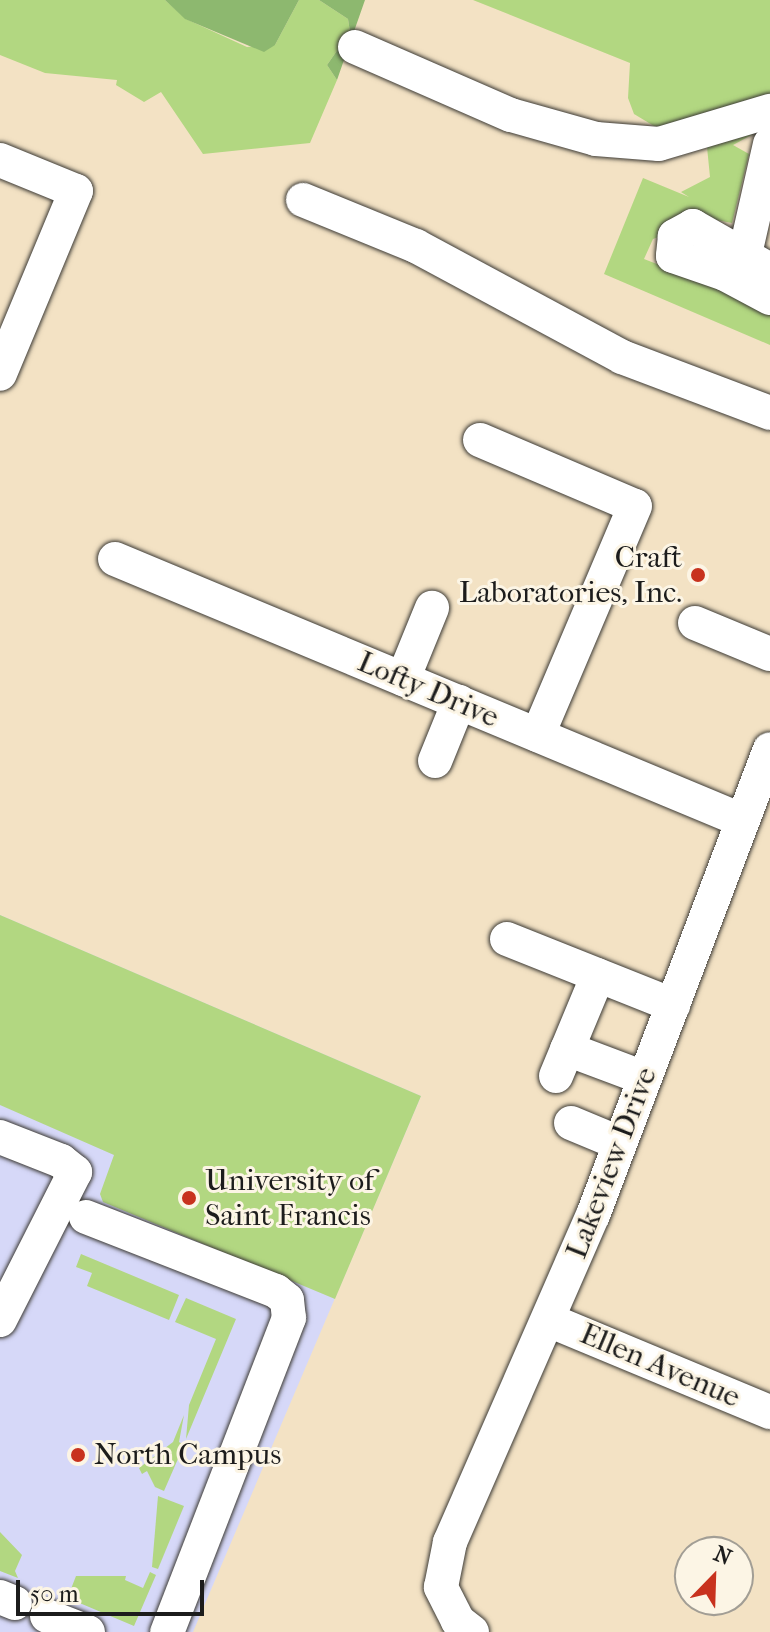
<!DOCTYPE html>
<style>
body{margin:0}
#map{position:relative;width:770px;height:1632px;overflow:hidden;background:#f3e2c4;font-family:"IM FELL French Canon",serif}
div>[style]{position:absolute}
[style*='--x']{left:calc(var(--x)*1px);top:calc(var(--y)*1px);width:calc(var(--w)*1px);rotate:calc(var(--a)*1deg)}
.built>*{inset:0;background:#d6d8f8}
.green>*{inset:0;background:#b2d781}
.forest>*{inset:0;background:#8db86f}
.roads{filter:drop-shadow(0 0 2px #3c3a35) drop-shadow(0 0 2px #3c3a35)}
.minor>*{height:34px;margin:-17px;padding:0 17px;transform-origin:17px;border-radius:17px;background:#fff}
.dots>*{width:22px;height:22px;translate:-50% -50%;box-sizing:border-box;border:4px solid #fcf5e5;border-radius:50%}
span{translate:-50% -50%;white-space:nowrap;text-align:center;line-height:1.15;-webkit-text-stroke:6px #fcf5e5;paint-order:stroke}
.poi-label{font-size:30px;color:#1c1c1c}
.right{translate:-100% -50%;text-align:right}
.left{translate:0 -50%;text-align:left}
.street-label{font-size:30px;color:#1c1c1c}
.north{position:absolute;left:674px;top:1536px;width:80px;height:80px;box-sizing:border-box;background:#fcf5e5;border:2px solid #a29e95;border-radius:50%;rotate:23deg;font-size:22px;font-weight:700;line-height:32px;text-align:center;color:#1c1c1c}
.north::after{content:'';display:block;margin:auto;width:28px;height:36px;background:#c8321e;clip-path:polygon(50% 0,100% 100%,50% 72%,0 100%)}
.scale{position:absolute;left:16px;top:1580px;width:188px;height:36px;box-sizing:border-box;border:4px solid #1c1c1c;border-top:0;padding-left:10px;font-size:24px;line-height:28px;white-space:nowrap;color:#1c1c1c;-webkit-text-stroke:6px #fcf5e5;paint-order:stroke}
</style>
<div id="map">
<div class="built">
<div style="clip-path:polygon(0 915px,421px 1096px,193px 1632px,0 1632px)"></div>
</div>
<div class="green">
<div style="clip-path:polygon(0 0,165px 0,186px 19px,247px 47px,275px 45px,299px 0,319px 0,348px 19px,350px 32px,327px 65px,337px 80px,310px 143px,203px 154px,161px 92px,144px 102px,116px 85px,117px 80px,45px 73px,0 55px)"></div>
<div style="clip-path:polygon(473px 0,770px 0,770px 100px,676px 129px,654px 126px,634px 114px,628px 98px,630px 63px)"></div>
<div style="clip-path:polygon(757px 132px,733px 145px,749px 154px,732px 223px,711px 219px,653px 239px,644px 259px,770px 308px,770px 345px,604px 274px,643px 178px,689px 197px,681px 192px,710px 177px,707px 147px)"></div>
<div style="clip-path:polygon(0 915px,421px 1096px,335px 1299px,103px 1202px,100px 1194px,114px 1155px,0 1105px)"></div>
<div style="clip-path:polygon(81px 1254px,179px 1295px,169px 1320px,87px 1286px,92px 1273px,76px 1267px)"></div>
<div style="clip-path:polygon(186px 1298px,236px 1319px,186px 1439px,189px 1405px,216px 1339px,175px 1322px)"></div>
<div style="clip-path:polygon(184px 1415px,179px 1442px,184px 1445px,164px 1491px,155px 1487px,147px 1471px,142px 1474px,139px 1468px,173px 1442px)"></div>
<div style="clip-path:polygon(158px 1496px,184px 1506px,158px 1569px,152px 1567px)"></div>
<div style="clip-path:polygon(0 1532px,22px 1555px,15px 1571px,18px 1578px,0 1571px)"></div>
<div style="clip-path:polygon(150px 1572px,156px 1575px,134px 1626px,63px 1596px,69px 1594px,76px 1576px,126px 1576px,125px 1580px,143px 1588px)"></div>
</div>
<div class="forest">
<div style="clip-path:polygon(165px 0,299px 0,275px 45px,264px 52px,185px 19px)"></div>
<div style="clip-path:polygon(319px 0,365px 0,337px 80px,327px 65px,350px 32px,348px 19px)"></div>
</div>
<div class="roads">
<div class="minor">
<div style="--x:355;--y:47;--w:170;--a:23.6"></div>
<div style="--x:511;--y:115;--w:88;--a:15.8"></div>
<div style="--x:596;--y:139;--w:63;--a:4.5"></div>
<div style="--x:659;--y:144;--w:116;--a:-16.6"></div>
<div style="--x:0;--y:160;--w:82;--a:22.2"></div>
<div style="--x:76;--y:191;--w:198;--a:112.6"></div>
<div style="--x:303;--y:200;--w:122;--a:22.2"></div>
<div style="--x:416;--y:246;--w:234;--a:28.3"></div>
<div style="--x:622;--y:357;--w:158;--a:20.7"></div>
<div style="--x:745;--y:254;--w:113;--a:-77.2"></div>
<div style="--x:770;--y:270;--w:89;--a:-150.3"></div>
<div style="--x:693;--y:226;--w:21;--a:151"></div>
<div style="--x:675;--y:236;--w:20;--a:96"></div>
<div style="--x:673;--y:256;--w:55;--a:19.1"></div>
<div style="--x:725;--y:274;--w:51;--a:28.1"></div>
<div style="--x:480;--y:440;--w:168;--a:23.1"></div>
<div style="--x:635;--y:506;--w:249;--a:113"></div>
<div style="--x:115;--y:559;--w:678;--a:22.63"></div>
<div style="--x:695;--y:623;--w:81;--a:22.5"></div>
<div style="--x:403;--y:679;--w:77;--a:-67.8"></div>
<div style="--x:435;--y:761;--w:64;--a:-67.9"></div>
<div style="--x:507;--y:939;--w:179;--a:21.7"></div>
<div style="--x:567;--y:1049;--w:82;--a:20.6"></div>
<div style="--x:556;--y:1076;--w:109;--a:-67.4"></div>
<div style="--x:571;--y:1123;--w:52;--a:22.6"></div>
<div style="--x:0;--y:1137;--w:66;--a:21.5"></div>
<div style="--x:61;--y:1161;--w:18;--a:38"></div>
<div style="--x:75;--y:1172;--w:166;--a:116.9"></div>
<div style="--x:86;--y:1217;--w:204;--a:21.3"></div>
<div style="--x:276;--y:1291;--w:14;--a:39"></div>
<div style="--x:287;--y:1300;--w:18;--a:84"></div>
<div style="--x:289;--y:1318;--w:337;--a:111.2"></div>
<div style="--x:551;--y:1321;--w:237;--a:22.6"></div>
<div style="--x:0;--y:1597;--w:16;--a:22"></div>
<div style="--x:47;--y:1616;--w:44;--a:21.3"></div>
<div style="--x:472;--y:1632;--w:18;--a:-142"></div>
<div style="--x:458;--y:1621;--w:38;--a:-117"></div>
<div style="--x:441;--y:1587;--w:46;--a:-78.7"></div>
<div style="--x:450;--y:1542;--w:357;--a:-66.4"></div>
<div style="--x:593;--y:1215;--w:498;--a:-69.2"></div>
</div>
</div>
<div class="dots">
<div style="left:698px;top:575px;background:#c8321e"></div>
<div style="left:189px;top:1198px;background:#c8321e"></div>
<div style="left:78px;top:1455px;background:#c8321e"></div>
</div>
<div class="poi-label">
<span class="right" style="left:682px;top:575px">Craft<br>Laboratories, Inc.</span>
<span class="left" style="left:205px;top:1198px">University of<br>Saint Francis</span>
<span class="left" style="left:94px;top:1455px">North Campus</span>
</div>
<div class="street-label">
<span style="left:428px;top:690px;rotate:23deg">Lofty Drive</span>
<span style="left:612px;top:1163px;rotate:-69deg">Lakeview Drive</span>
<span style="left:660px;top:1366px;rotate:23deg">Ellen Avenue</span>
</div>
<div class="north">N</div>
<div class="scale">50 m</div>
</div>
